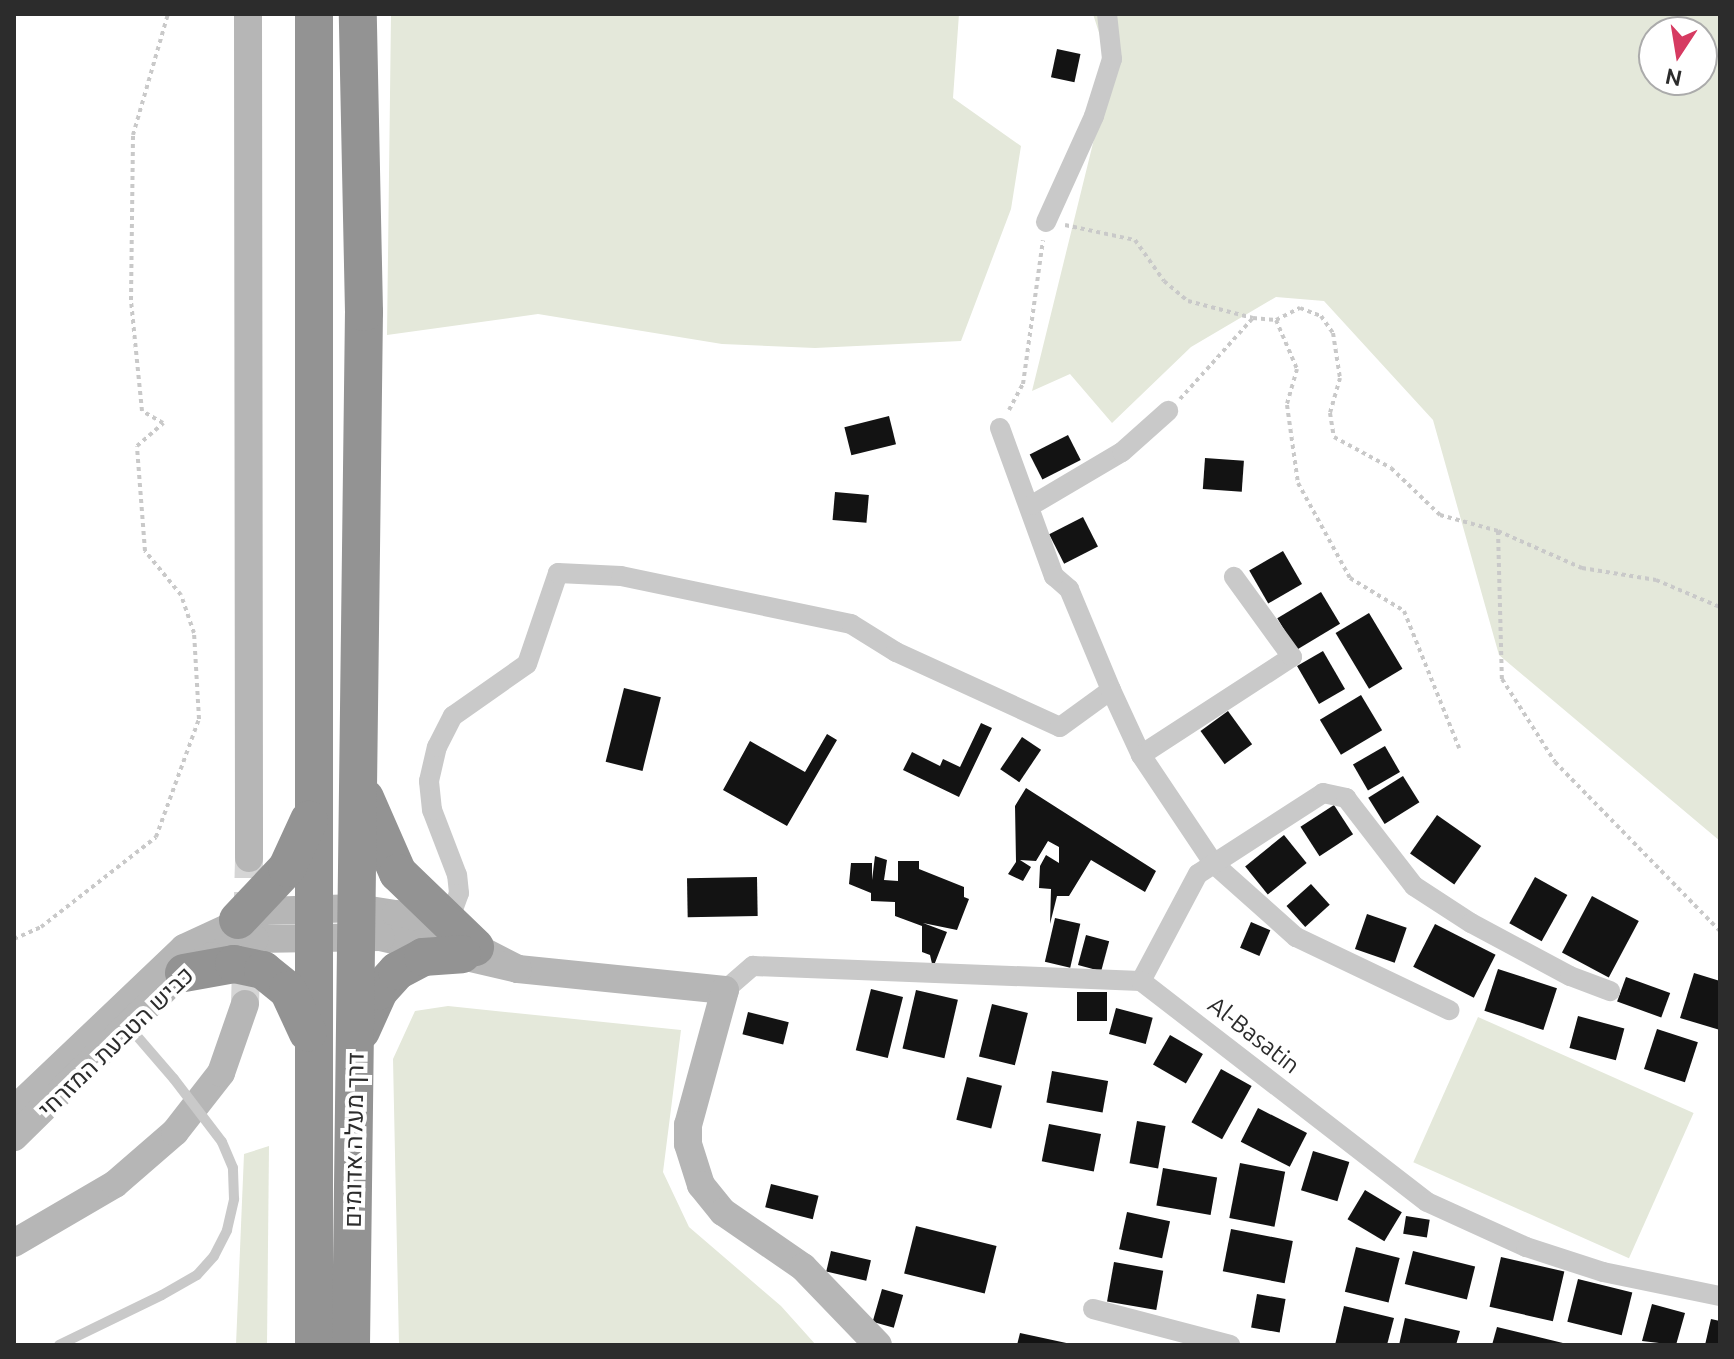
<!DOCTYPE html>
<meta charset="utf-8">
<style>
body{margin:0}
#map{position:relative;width:1734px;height:1359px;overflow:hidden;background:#fff;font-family:Ubuntu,Heebo,sans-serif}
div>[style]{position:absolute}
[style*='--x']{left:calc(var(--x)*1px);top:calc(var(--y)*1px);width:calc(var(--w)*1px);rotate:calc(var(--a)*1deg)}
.green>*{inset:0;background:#e4e8da;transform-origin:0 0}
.building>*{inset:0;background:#131313;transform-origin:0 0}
.secondary-tunnel>*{height:28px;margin-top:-14px;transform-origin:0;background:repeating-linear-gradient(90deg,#d5d5d5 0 28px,transparent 0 42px)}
.path>*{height:4px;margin-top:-2px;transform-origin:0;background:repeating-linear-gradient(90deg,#c9c9c9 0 4px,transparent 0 8px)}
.lane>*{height:10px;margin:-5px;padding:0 5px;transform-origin:5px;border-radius:5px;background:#c9c9c9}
.street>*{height:20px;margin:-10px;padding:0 10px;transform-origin:10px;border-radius:10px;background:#c9c9c9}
.secondary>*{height:28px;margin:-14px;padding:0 14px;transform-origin:14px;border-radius:14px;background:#b6b6b6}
.highway>*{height:38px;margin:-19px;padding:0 19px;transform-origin:19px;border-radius:19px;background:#939393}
.lane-bridge>*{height:10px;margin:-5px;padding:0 5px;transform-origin:5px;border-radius:5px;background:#c9c9c9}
span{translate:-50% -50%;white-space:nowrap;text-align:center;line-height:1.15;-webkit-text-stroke:8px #fff;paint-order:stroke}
.street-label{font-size:24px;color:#2c2c2c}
.frame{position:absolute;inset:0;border:16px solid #2c2c2c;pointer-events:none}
.north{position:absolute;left:1638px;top:16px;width:80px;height:80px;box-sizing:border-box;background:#fff;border:2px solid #ababab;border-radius:50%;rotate:192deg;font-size:22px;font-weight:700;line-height:32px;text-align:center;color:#2c2c2c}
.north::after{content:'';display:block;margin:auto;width:28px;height:36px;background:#d63a61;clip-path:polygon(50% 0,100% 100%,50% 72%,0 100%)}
</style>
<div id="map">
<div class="green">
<div style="clip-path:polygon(391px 14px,959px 14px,953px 98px,1021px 146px,1011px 209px,961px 341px,815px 348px,722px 344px,538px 314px,387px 335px)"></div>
<div style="clip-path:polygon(evenodd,1093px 14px,1720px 14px,1720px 841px,1499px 655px,1433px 420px,1324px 301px,1276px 297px,1191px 347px,1112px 423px,1070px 374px,1032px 391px,1111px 70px,1093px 14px,1654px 32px,1702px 32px,1702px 80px,1654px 80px,1654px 32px)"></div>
<div style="clip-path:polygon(448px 1006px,681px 1030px,663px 1172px,689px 1227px,781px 1306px,816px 1345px,399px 1345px,393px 1059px,415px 1011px)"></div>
<div style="left:1478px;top:1017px;width:236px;height:159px;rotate:24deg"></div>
<div style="clip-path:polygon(269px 1146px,267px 1345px,236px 1345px,244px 1154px)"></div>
</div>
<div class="building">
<div style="left:1057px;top:49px;width:24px;height:29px;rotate:12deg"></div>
<div style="left:889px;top:416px;width:29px;height:46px;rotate:76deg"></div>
<div style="left:1068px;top:435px;width:28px;height:43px;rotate:63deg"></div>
<div style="left:1205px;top:458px;width:39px;height:31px;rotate:4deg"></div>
<div style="left:835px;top:492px;width:34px;height:28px;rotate:5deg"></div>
<div style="left:1083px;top:517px;width:33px;height:38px;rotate:63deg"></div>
<div style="left:1283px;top:551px;width:38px;height:39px;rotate:60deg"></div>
<div style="left:1321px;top:592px;width:37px;height:51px;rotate:59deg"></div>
<div style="left:1369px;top:613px;width:65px;height:39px;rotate:59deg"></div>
<div style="left:1323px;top:651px;width:44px;height:30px;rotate:60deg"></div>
<div style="left:624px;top:688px;width:38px;height:76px;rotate:14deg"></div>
<div style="left:1361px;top:695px;width:41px;height:48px;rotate:59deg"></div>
<div style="left:1228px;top:711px;width:41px;height:34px;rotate:54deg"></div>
<div style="clip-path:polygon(981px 723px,992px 728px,959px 797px,903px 770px,912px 752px,940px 766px,943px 759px,960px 767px)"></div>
<div style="clip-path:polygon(827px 734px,837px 740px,787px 826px,723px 790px,750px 741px,805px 772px)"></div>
<div style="left:1022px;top:737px;width:23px;height:39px;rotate:34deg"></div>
<div style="left:1385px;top:746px;width:30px;height:37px;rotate:60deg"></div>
<div style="left:1403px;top:776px;width:31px;height:41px;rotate:58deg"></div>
<div style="clip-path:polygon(1026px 788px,1156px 871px,1145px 892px,1091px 860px,1069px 896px,1057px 896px,1050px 924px,1051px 889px,1039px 888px,1040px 866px,1046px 855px,1059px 863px,1059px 847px,1048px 841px,1036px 861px,1020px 860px,1031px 867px,1023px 881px,1008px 874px,1016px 862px,1015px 806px)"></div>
<div style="left:1334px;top:805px;width:35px;height:40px;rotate:57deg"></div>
<div style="left:1437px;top:815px;width:54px;height:47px;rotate:35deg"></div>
<div style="left:1284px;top:835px;width:36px;height:50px;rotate:51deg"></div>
<div style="clip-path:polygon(875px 856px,887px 860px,884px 880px,898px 881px,898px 861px,919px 861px,919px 869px,964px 887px,964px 897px,969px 899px,957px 930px,923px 923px,947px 932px,933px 968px,930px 955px,922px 952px,922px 926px,895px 916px,895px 902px,871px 901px,871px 893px,849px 884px,851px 863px,872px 863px,872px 880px)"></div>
<div style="left:757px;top:877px;width:39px;height:70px;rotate:89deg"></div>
<div style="left:1535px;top:877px;width:37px;height:53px;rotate:29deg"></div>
<div style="left:1311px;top:884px;width:28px;height:33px;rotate:48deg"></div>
<div style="left:1592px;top:896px;width:53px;height:64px;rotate:28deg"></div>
<div style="left:1367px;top:914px;width:42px;height:37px;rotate:19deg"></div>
<div style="left:1055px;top:918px;width:26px;height:45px;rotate:13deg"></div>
<div style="left:1251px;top:922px;width:21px;height:28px;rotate:23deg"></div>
<div style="left:1435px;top:924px;width:68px;height:48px;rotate:27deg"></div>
<div style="left:1086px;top:935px;width:24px;height:31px;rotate:15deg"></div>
<div style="left:1498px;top:969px;width:62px;height:44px;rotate:18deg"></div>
<div style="clip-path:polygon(1694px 973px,1720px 981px,1720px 1030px,1680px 1018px)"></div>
<div style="left:1626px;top:977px;width:47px;height:26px;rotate:20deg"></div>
<div style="left:871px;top:989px;width:33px;height:63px;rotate:14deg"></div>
<div style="left:916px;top:990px;width:43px;height:60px;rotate:13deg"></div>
<div style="left:1077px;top:992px;width:30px;height:29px"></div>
<div style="left:992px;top:1004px;width:37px;height:54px;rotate:14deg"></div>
<div style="left:1116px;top:1008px;width:38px;height:27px;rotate:15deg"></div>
<div style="left:748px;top:1012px;width:42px;height:23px;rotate:14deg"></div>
<div style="left:1578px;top:1016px;width:48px;height:33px;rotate:15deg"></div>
<div style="left:1657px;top:1029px;width:43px;height:42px;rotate:18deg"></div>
<div style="left:1170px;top:1035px;width:38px;height:34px;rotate:30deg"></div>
<div style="left:1221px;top:1069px;width:35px;height:61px;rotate:29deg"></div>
<div style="left:1052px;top:1071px;width:57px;height:32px;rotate:10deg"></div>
<div style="left:967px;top:1077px;width:36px;height:44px;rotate:14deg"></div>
<div style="left:1258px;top:1108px;width:55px;height:38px;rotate:27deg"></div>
<div style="left:1137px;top:1121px;width:29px;height:43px;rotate:10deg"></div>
<div style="left:1049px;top:1124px;width:53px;height:38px;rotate:11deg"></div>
<div style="left:1313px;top:1151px;width:38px;height:41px;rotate:17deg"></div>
<div style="left:1240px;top:1163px;width:46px;height:56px;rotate:11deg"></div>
<div style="left:1163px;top:1168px;width:55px;height:38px;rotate:10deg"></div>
<div style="left:771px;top:1184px;width:49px;height:24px;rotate:14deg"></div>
<div style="left:1365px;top:1190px;width:43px;height:34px;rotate:31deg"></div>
<div style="left:1127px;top:1212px;width:44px;height:38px;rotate:12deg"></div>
<div style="left:1406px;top:1216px;width:24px;height:18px;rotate:9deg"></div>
<div style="left:916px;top:1226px;width:83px;height:49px;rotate:14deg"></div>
<div style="left:1231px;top:1229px;width:63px;height:43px;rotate:11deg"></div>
<div style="left:1356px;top:1247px;width:45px;height:46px;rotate:14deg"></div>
<div style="left:831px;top:1251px;width:41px;height:21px;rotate:13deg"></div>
<div style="left:1413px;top:1251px;width:64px;height:34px;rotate:14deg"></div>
<div style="left:1501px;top:1257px;width:65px;height:51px;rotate:13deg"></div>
<div style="left:1114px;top:1262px;width:50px;height:40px;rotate:10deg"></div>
<div style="left:1578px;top:1279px;width:56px;height:44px;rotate:14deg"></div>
<div style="left:882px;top:1289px;width:22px;height:34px;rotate:16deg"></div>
<div style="left:1257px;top:1294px;width:29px;height:34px;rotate:10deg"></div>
<div style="clip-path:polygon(1652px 1304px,1685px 1313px,1676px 1345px,1642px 1341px)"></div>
<div style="clip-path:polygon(1344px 1306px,1394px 1318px,1387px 1345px,1335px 1345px)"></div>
<div style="clip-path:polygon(1405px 1318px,1460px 1331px,1456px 1345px,1399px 1345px)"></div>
<div style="clip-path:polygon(1711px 1319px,1720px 1321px,1720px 1345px,1705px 1345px)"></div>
<div style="clip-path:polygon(1497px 1327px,1567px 1344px,1567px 1345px,1492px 1345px)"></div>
<div style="clip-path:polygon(1020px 1333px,1071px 1344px,1071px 1345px,1017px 1345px)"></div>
</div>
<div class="secondary-tunnel">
<div style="--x:245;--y:1004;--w:146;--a:-88.4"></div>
</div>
<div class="path">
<div style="--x:1065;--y:225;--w:72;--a:12.1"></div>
<div style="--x:1135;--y:240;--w:50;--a:54.7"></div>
<div style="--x:1164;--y:281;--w:31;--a:40"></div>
<div style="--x:1188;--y:301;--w:67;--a:14.7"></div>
<div style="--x:1253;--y:318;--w:23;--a:5"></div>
<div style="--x:1276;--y:320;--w:27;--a:-27"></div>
<div style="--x:1300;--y:308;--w:22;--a:21"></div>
<div style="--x:1321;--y:316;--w:21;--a:55"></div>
<div style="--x:1333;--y:333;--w:46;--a:81.2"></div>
<div style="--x:1340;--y:378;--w:36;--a:106"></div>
<div style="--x:1330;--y:413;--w:24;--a:81"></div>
<div style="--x:1334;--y:437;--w:65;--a:28.5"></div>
<div style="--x:1391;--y:468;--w:68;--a:43.8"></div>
<div style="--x:1440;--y:515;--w:60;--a:15.4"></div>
<div style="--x:1498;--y:531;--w:92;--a:23.8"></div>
<div style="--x:1582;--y:568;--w:75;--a:9.2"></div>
<div style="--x:1656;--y:580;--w:69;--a:22.9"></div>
<div style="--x:1276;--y:320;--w:53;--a:66.8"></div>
<div style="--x:1297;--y:369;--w:37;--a:106"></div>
<div style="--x:1287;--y:405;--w:79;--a:82"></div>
<div style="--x:1298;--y:483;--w:108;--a:61.3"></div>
<div style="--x:1350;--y:578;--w:63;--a:31.4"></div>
<div style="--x:1404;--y:611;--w:148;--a:68.1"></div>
<div style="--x:1180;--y:399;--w:109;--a:-48"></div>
<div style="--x:1009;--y:410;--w:30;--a:-62"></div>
<div style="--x:1023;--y:384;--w:145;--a:-82.1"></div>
<div style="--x:1498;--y:531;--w:148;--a:88.5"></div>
<div style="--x:1502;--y:679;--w:98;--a:57.4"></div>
<div style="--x:1555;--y:762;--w:236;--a:45.7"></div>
<div style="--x:14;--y:939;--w:30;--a:-24"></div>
<div style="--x:41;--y:927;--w:146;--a:-38"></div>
<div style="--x:156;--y:837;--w:126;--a:-70"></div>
<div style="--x:199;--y:719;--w:86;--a:-93.3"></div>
<div style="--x:194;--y:633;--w:40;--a:-108.9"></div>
<div style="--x:181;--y:595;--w:57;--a:-129.3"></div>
<div style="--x:145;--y:551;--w:105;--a:-94.4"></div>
<div style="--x:137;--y:446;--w:35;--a:-41"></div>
<div style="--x:163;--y:423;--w:24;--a:-150"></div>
<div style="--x:142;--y:411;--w:112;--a:-95.7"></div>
<div style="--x:131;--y:300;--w:165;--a:-89.3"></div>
<div style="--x:133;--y:135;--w:126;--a:-73.9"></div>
</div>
<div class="lane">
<div style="--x:130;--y:1028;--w:67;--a:49.2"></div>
<div style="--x:59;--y:1345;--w:114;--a:-25.9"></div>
<div style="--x:162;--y:1295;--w:40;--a:-29.7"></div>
<div style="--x:197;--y:1275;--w:25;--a:-48"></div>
<div style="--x:214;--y:1256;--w:29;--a:-63"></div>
<div style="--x:227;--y:1230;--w:32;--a:-77"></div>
<div style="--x:234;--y:1199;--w:31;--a:-92"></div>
<div style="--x:233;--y:1168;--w:28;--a:-113"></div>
</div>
<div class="street">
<div style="--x:1046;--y:222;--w:116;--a:-65.6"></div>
<div style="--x:1094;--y:116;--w:60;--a:-72.5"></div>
<div style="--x:1112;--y:59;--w:45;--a:-96.3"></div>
<div style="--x:1000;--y:428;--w:158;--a:70"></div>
<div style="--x:1054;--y:576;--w:20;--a:41"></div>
<div style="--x:1069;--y:589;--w:109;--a:67.4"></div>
<div style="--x:1032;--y:505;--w:104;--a:-30.5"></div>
<div style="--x:1122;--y:452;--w:62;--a:-41.7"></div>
<div style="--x:1141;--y:755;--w:180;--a:-33"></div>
<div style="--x:1292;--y:657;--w:99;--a:-125.9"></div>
<div style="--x:447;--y:926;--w:35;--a:-70"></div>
<div style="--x:459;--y:893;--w:18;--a:-96"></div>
<div style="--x:457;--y:875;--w:70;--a:-111"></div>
<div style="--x:432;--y:810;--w:29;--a:-96"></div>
<div style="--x:429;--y:781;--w:35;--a:-77"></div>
<div style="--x:437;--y:747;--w:35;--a:-63"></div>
<div style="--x:453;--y:716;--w:90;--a:-35.1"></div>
<div style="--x:527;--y:664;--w:96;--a:-71.2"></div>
<div style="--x:558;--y:573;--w:63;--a:2.7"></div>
<div style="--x:621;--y:576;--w:235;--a:11.8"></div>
<div style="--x:851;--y:624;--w:53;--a:31.9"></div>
<div style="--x:896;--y:652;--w:180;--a:24.6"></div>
<div style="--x:1060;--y:727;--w:63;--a:-36"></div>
<div style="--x:1111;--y:690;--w:72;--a:65.2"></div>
<div style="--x:1141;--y:755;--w:131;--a:56.2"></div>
<div style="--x:1214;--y:864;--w:110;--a:41.7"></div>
<div style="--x:1296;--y:937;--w:170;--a:25.5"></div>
<div style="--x:1141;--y:981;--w:121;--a:-62"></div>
<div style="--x:1198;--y:874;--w:149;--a:-32.9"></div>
<div style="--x:1323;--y:793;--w:24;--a:12"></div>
<div style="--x:1346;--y:798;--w:111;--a:52.3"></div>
<div style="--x:1414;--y:886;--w:68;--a:33"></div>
<div style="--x:1471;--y:923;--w:112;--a:28.2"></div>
<div style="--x:1570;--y:976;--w:43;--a:20.6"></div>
<div style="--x:725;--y:990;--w:37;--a:-41"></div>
<div style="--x:753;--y:966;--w:388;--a:2.2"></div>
<div style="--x:1141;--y:981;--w:361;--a:37.7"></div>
<div style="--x:1427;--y:1202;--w:109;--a:24.4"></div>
<div style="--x:1526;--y:1247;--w:81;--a:18"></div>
<div style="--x:1603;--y:1272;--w:119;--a:11.6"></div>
<div style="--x:1093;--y:1309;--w:142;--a:14.7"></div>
</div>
<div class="secondary">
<div style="--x:248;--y:14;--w:844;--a:89.93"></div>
<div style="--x:518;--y:969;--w:208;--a:5.8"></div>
<div style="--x:725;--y:990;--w:140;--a:105.3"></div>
<div style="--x:688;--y:1125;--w:19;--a:90"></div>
<div style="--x:688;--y:1144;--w:43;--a:72.4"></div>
<div style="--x:701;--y:1185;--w:35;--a:51"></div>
<div style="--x:723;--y:1212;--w:97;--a:34.5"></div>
<div style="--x:803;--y:1267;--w:108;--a:46.1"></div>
<div style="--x:14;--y:1110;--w:235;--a:-43.6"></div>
<div style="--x:184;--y:948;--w:88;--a:-24.8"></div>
<div style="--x:264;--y:911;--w:93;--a:-1.8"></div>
<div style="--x:357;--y:908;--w:39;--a:9"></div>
<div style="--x:396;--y:914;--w:51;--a:19.5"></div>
<div style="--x:444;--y:931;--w:83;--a:27.2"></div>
<div style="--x:518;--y:969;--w:141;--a:-166.9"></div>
<div style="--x:381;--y:937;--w:126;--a:179.1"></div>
<div style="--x:255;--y:939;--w:47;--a:158.9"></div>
<div style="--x:211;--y:956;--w:45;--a:146.7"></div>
<div style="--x:173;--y:981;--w:223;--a:135.5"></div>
<div style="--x:14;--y:1243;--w:117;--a:-30.3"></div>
<div style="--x:115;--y:1184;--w:79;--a:-40.9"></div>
<div style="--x:175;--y:1132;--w:75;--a:-52.1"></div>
<div style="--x:221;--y:1073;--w:73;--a:-70.8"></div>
</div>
<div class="highway">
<div style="--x:314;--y:14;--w:1331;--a:90"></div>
<div style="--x:365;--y:798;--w:82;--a:66.3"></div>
<div style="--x:398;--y:873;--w:107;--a:43.9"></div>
<div style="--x:238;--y:920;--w:71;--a:-46.7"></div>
<div style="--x:287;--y:868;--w:53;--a:-65.4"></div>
<div style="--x:184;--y:973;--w:51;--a:-10.2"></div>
<div style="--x:234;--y:964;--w:30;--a:12"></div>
<div style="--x:263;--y:970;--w:32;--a:39"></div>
<div style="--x:288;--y:990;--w:47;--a:65.1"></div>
<div style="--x:361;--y:1031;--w:44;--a:-65.8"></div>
<div style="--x:379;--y:991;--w:27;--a:-48"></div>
<div style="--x:397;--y:971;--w:30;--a:-28"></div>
<div style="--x:423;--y:957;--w:39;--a:-4"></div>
<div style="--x:351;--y:1345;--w:1033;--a:-89.28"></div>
<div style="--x:364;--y:312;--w:298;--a:-91.2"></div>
</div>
<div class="lane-bridge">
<div style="--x:174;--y:1079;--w:79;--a:52.7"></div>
</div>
<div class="street-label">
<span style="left:1254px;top:1035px;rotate:38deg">Al-Basatin</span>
<span style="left:116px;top:1042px;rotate:-44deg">כביש הטבעת המזרחי</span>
<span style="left:354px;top:1140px;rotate:-89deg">דרך מעלה אדומים</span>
</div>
<div class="frame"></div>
<div class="north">N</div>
</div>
